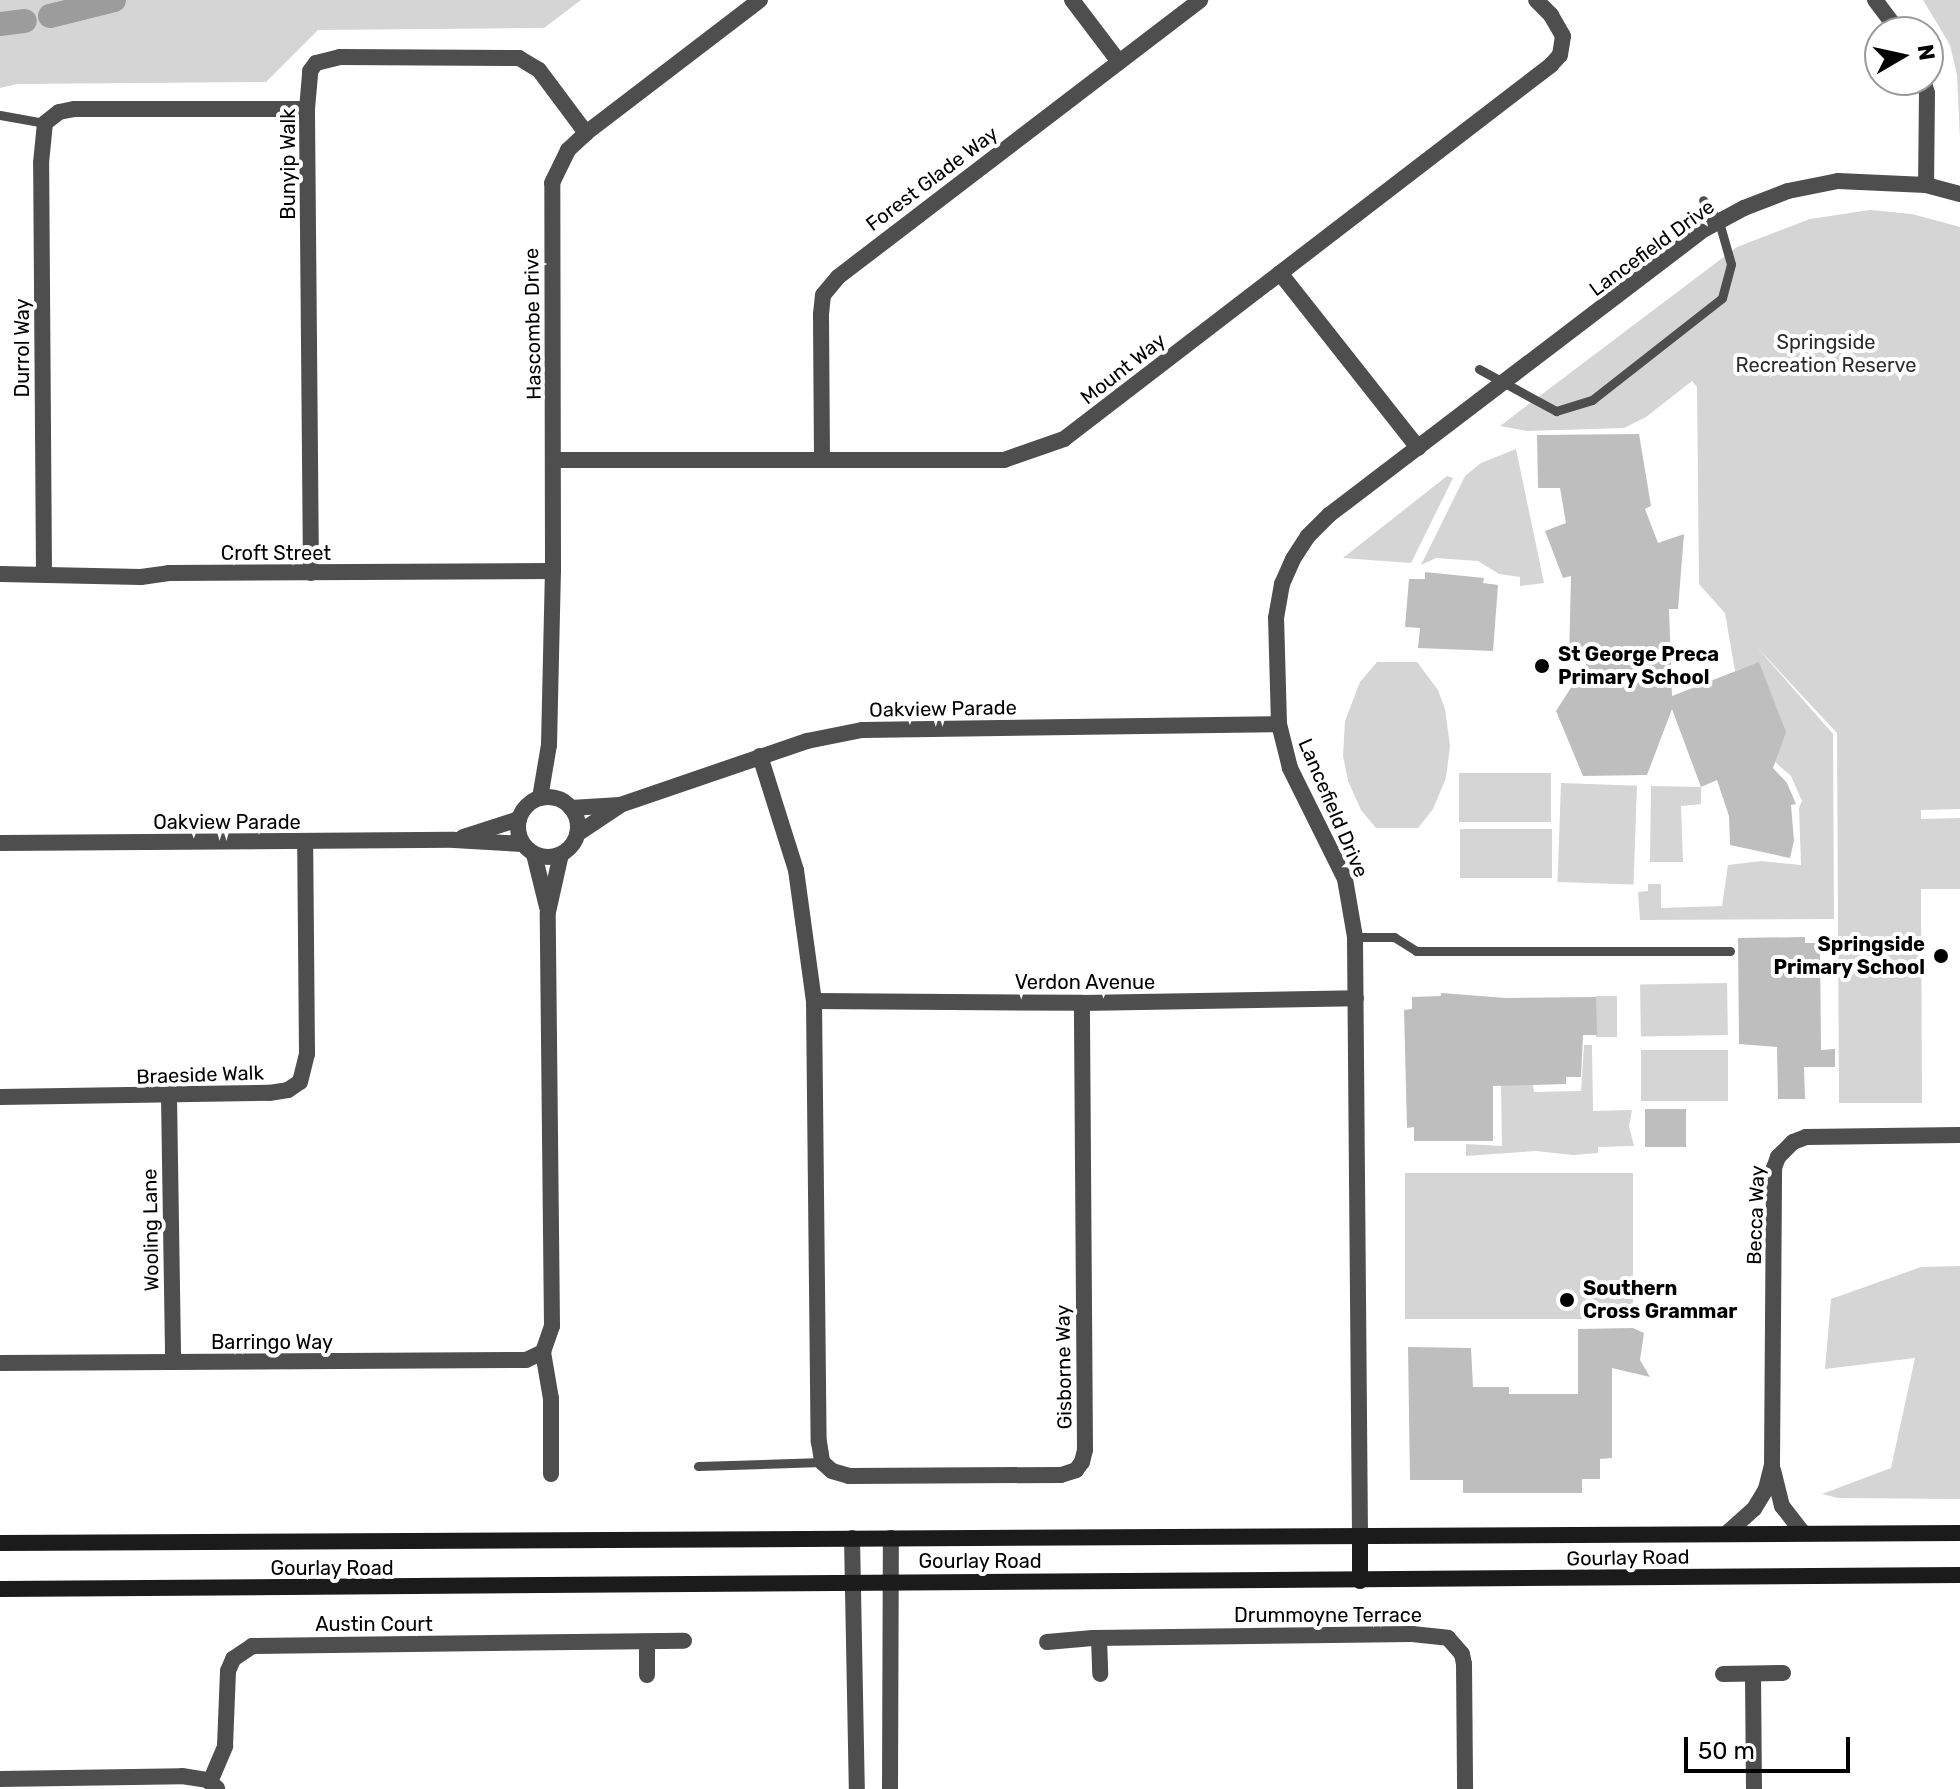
<!DOCTYPE html>
<style>
body{margin:0}
#map{position:relative;width:1960px;height:1789px;overflow:hidden;background:#fff;font-family:Rubik,sans-serif}
div>[style]{position:absolute}
[style*='--x']{left:calc(var(--x)*1px);top:calc(var(--y)*1px);width:calc(var(--w)*1px);rotate:calc(var(--a)*1deg)}
.green>*{inset:0;background:#d5d5d5;transform-origin:0 0}
.canal>*{height:24px;margin:-12px;padding:0 12px;transform-origin:12px;border-radius:12px;background:#9c9c9c}
.building>*{inset:0;background:#bebebe;transform-origin:0 0}
.service>*{height:9px;margin:-4.5px;padding:0 4.5px;transform-origin:4.5px;border-radius:4.5px;background:#4e4e4e}
.minor>*{height:16px;margin:-8px;padding:0 8px;transform-origin:8px;border-radius:8px;background:#4e4e4e}
.minor>.ring{margin:-8px;padding:0;box-sizing:content-box;background:none;border:16px solid #4e4e4e;border-radius:50%}
.secondary>*{height:16px;margin:-8px;padding:0 8px;transform-origin:8px;border-radius:8px;background:#1b1b1b}
.dots>*{width:22px;height:22px;translate:-50% -50%;box-sizing:border-box;border:4px solid #fff;border-radius:50%}
span{translate:-50% -50%;white-space:nowrap;text-align:center;line-height:1.15;-webkit-text-stroke:8px #fff;paint-order:stroke}
.street-label{font-size:20px;color:#000}
.park-label{font-size:20px;color:#2c2c2c}
.poi-label{font-size:20px;color:#000;font-weight:700}
.left{translate:0 -50%;text-align:left}
.right{translate:-100% -50%;text-align:right}
.north{position:absolute;left:1864px;top:16px;width:80px;height:80px;box-sizing:border-box;background:#fff;border:2px solid #999;border-radius:50%;rotate:81deg;font-size:22px;font-weight:700;line-height:32px;text-align:center;color:#000}
.north::after{content:'';display:block;margin:auto;width:28px;height:36px;background:#000;clip-path:polygon(50% 0,100% 100%,50% 72%,0 100%)}
.scale{position:absolute;left:1684px;top:1737px;width:166px;height:36px;box-sizing:border-box;border:4px solid #000;border-top:0;padding-left:10px;font-size:24px;line-height:28px;white-space:nowrap;color:#000;-webkit-text-stroke:6px #fff;paint-order:stroke}
</style>
<div id="map">
<div class="green">
<div style="clip-path:polygon(0 0,581px 0,544px 28px,318px 30px,266px 82px,17px 84px,0 88px)"></div>
<div style="clip-path:polygon(1923px 0,1960px 0,1960px 139px,1957px 75px,1950px 45px)"></div>
<div style="clip-path:polygon(1870px 210px,1912px 214px,1960px 227px,1960px 809px,1921px 810px,1921px 819px,1960px 818px,1960px 889px,1921px 889px,1922px 1103px,1839px 1103px,1837px 733px,1756px 646px,1833px 734px,1834px 919px,1640px 920px,1638px 892px,1648px 891px,1648px 884px,1661px 884px,1661px 908px,1722px 906px,1728px 865px,1761px 861px,1801px 865px,1799px 808px,1802px 801px,1791px 776px,1775px 762px,1785px 731px,1759px 663px,1735px 671px,1725px 613px,1699px 584px,1697px 387px,1692px 381px,1646px 417px,1624px 428px,1527px 431px,1500px 426px,1737px 247px,1810px 219px)"></div>
<div style="clip-path:polygon(1516px 449px,1544px 583px,1520px 586px,1520px 577px,1499px 574px,1478px 561px,1436px 558px,1421px 565px,1465px 476px,1481px 463px)"></div>
<div style="clip-path:polygon(1447px 476px,1453px 478px,1411px 563px,1343px 558px)"></div>
<div style="clip-path:polygon(1377px 662px,1417px 662px,1438px 690px,1445px 709px,1450px 746px,1446px 778px,1433px 809px,1418px 828px,1376px 828px,1361px 810px,1348px 781px,1343px 756px,1345px 721px,1360px 682px)"></div>
<div style="left:1459px;top:773px;width:92px;height:49px"></div>
<div style="left:1561px;top:783px;width:76px;height:99px;rotate:2deg"></div>
<div style="clip-path:polygon(1651px 786px,1701px 787px,1701px 804px,1681px 806px,1683px 862px,1650px 862px)"></div>
<div style="left:1460px;top:829px;width:92px;height:49px"></div>
<div style="left:1727px;top:983px;width:52px;height:87px;rotate:89deg"></div>
<div style="left:1617px;top:996px;width:41px;height:21px;rotate:90deg"></div>
<div style="clip-path:polygon(1584px 1045px,1592px 1045px,1593px 1111px,1632px 1110px,1629px 1126px,1634px 1146px,1598px 1147px,1598px 1153px,1573px 1155px,1536px 1151px,1466px 1156px,1466px 1144px,1502px 1146px,1501px 1085px,1533px 1085px,1534px 1092px,1581px 1091px)"></div>
<div style="left:1641px;top:1050px;width:87px;height:51px"></div>
<div style="left:1633px;top:1173px;width:146px;height:228px;rotate:90deg"></div>
<div style="clip-path:polygon(1960px 1266px,1960px 1499px,1838px 1498px,1822px 1494px,1891px 1468px,1915px 1358px,1825px 1369px,1831px 1299px,1921px 1267px)"></div>
</div>
<div class="canal">
<div style="--x:50;--y:16;--w:66;--a:-14"></div>
<div style="--x:0;--y:24;--w:25;--a:-7"></div>
</div>
<div class="building">
<div style="clip-path:polygon(1639px 434px,1651px 506px,1645px 509px,1658px 543px,1684px 534px,1678px 609px,1669px 609px,1672px 696px,1759px 662px,1786px 732px,1773px 768px,1787px 783px,1796px 804px,1791px 805px,1794px 841px,1790px 858px,1730px 845px,1729px 816px,1717px 780px,1701px 787px,1672px 709px,1647px 775px,1583px 776px,1556px 711px,1588px 661px,1569px 660px,1571px 576px,1563px 578px,1545px 531px,1566px 523px,1560px 488px,1538px 488px,1537px 435px)"></div>
<div style="clip-path:polygon(1425px 572px,1484px 578px,1483px 583px,1498px 585px,1493px 651px,1418px 648px,1420px 628px,1405px 627px,1409px 579px,1425px 579px)"></div>
<div style="clip-path:polygon(1805px 937px,1805px 943px,1820px 943px,1821px 1050px,1835px 1049px,1835px 1067px,1804px 1067px,1805px 1099px,1778px 1099px,1777px 1047px,1739px 1044px,1738px 938px)"></div>
<div style="clip-path:polygon(1441px 993px,1506px 998px,1596px 997px,1597px 1035px,1583px 1035px,1581px 1077px,1566px 1077px,1566px 1084px,1493px 1086px,1493px 1141px,1414px 1141px,1414px 1127px,1407px 1128px,1404px 1010px,1412px 1009px,1412px 997px,1441px 996px)"></div>
<div style="left:1645px;top:1109px;width:41px;height:38px"></div>
<div style="clip-path:polygon(1633px 1328px,1644px 1333px,1640px 1360px,1650px 1377px,1612px 1368px,1612px 1458px,1600px 1459px,1600px 1479px,1582px 1479px,1582px 1493px,1463px 1493px,1463px 1480px,1410px 1480px,1408px 1347px,1471px 1348px,1473px 1387px,1509px 1387px,1509px 1394px,1578px 1394px,1578px 1329px)"></div>
</div>
<div class="service">
<div style="--x:0;--y:115;--w:46;--a:10.1"></div>
<div style="--x:1479;--y:369;--w:88;--a:28.6"></div>
<div style="--x:1556;--y:411;--w:38;--a:-17"></div>
<div style="--x:1592;--y:400;--w:165;--a:-38.1"></div>
<div style="--x:1722;--y:298;--w:35;--a:-75"></div>
<div style="--x:1731;--y:264;--w:44;--a:-105.9"></div>
<div style="--x:1719;--y:222;--w:27;--a:-126"></div>
<div style="--x:1355;--y:937;--w:39;--a:0"></div>
<div style="--x:1394;--y:937;--w:26;--a:32"></div>
<div style="--x:1416;--y:951;--w:314;--a:0"></div>
<div style="--x:698;--y:1466;--w:124;--a:-1.8"></div>
</div>
<div class="minor">
<div style="--x:1072;--y:0;--w:78;--a:52.8"></div>
<div style="--x:1875;--y:0;--w:40;--a:53"></div>
<div style="--x:1923;--y:80;--w:14;--a:73"></div>
<div style="--x:1927;--y:93;--w:92;--a:90.6"></div>
<div style="--x:1280;--y:273;--w:223;--a:51.7"></div>
<div style="--x:822;--y:459;--w:145;--a:-90.4"></div>
<div style="--x:821;--y:314;--w:19;--a:-84"></div>
<div style="--x:823;--y:295;--w:23;--a:-50"></div>
<div style="--x:838;--y:277;--w:456;--a:-37.4"></div>
<div style="--x:554;--y:460;--w:450;--a:0"></div>
<div style="--x:1004;--y:460;--w:64;--a:-19.3"></div>
<div style="--x:1064;--y:439;--w:614;--a:-37.52"></div>
<div style="--x:1551;--y:65;--w:13;--a:-48"></div>
<div style="--x:1560;--y:55;--w:19;--a:-81"></div>
<div style="--x:1563;--y:36;--w:24;--a:-120"></div>
<div style="--x:1551;--y:15;--w:21;--a:-135"></div>
<div style="--x:311;--y:573;--w:464;--a:-90.5"></div>
<div style="--x:307;--y:109;--w:38;--a:-85"></div>
<div style="--x:310;--y:71;--w:10;--a:-53"></div>
<div style="--x:316;--y:63;--w:25;--a:-14"></div>
<div style="--x:340;--y:57;--w:179;--a:0.3"></div>
<div style="--x:519;--y:58;--w:23;--a:31"></div>
<div style="--x:539;--y:70;--w:79;--a:53.3"></div>
<div style="--x:0;--y:574;--w:141;--a:1.2"></div>
<div style="--x:141;--y:577;--w:28;--a:-8"></div>
<div style="--x:169;--y:573;--w:384;--a:-0.3"></div>
<div style="--x:44;--y:574;--w:411;--a:-90.4"></div>
<div style="--x:41;--y:163;--w:40;--a:-84.3"></div>
<div style="--x:45;--y:123;--w:18;--a:-38"></div>
<div style="--x:59;--y:112;--w:16;--a:-11"></div>
<div style="--x:75;--y:109;--w:232;--a:0"></div>
<div style="--x:760;--y:756;--w:120;--a:72.5"></div>
<div style="--x:796;--y:870;--w:132;--a:82.2"></div>
<div style="--x:814;--y:1001;--w:441;--a:89.4"></div>
<div style="--x:819;--y:1442;--w:20;--a:81"></div>
<div style="--x:822;--y:1462;--w:13;--a:42"></div>
<div style="--x:832;--y:1471;--w:18;--a:16"></div>
<div style="--x:849;--y:1476;--w:212;--a:-0.3"></div>
<div style="--x:1061;--y:1475;--w:16;--a:-18"></div>
<div style="--x:1076;--y:1470;--w:10;--a:-53"></div>
<div style="--x:1082;--y:1462;--w:12;--a:-76"></div>
<div style="--x:1085;--y:1450;--w:447;--a:-90.4"></div>
<div class="ring" style="left:518px;top:797px;width:44px;height:44px"></div>
<div style="--x:540;--y:798;--w:54;--a:-80.4"></div>
<div style="--x:549;--y:745;--w:174;--a:-88.7"></div>
<div style="--x:553;--y:571;--w:388;--a:-90.1"></div>
<div style="--x:552;--y:183;--w:37;--a:-64"></div>
<div style="--x:568;--y:150;--w:25;--a:-43"></div>
<div style="--x:586;--y:133;--w:219;--a:-37.4"></div>
<div style="--x:571;--y:808;--w:49;--a:-3.5"></div>
<div style="--x:620;--y:805;--w:198;--a:-18.9"></div>
<div style="--x:807;--y:741;--w:56;--a:-11.3"></div>
<div style="--x:862;--y:730;--w:417;--a:-0.8"></div>
<div style="--x:577;--y:834;--w:50;--a:-33.7"></div>
<div style="--x:463;--y:837;--w:59;--a:-17.8"></div>
<div style="--x:0;--y:843;--w:454;--a:-0.4"></div>
<div style="--x:454;--y:840;--w:69;--a:3.3"></div>
<div style="--x:534;--y:854;--w:55;--a:76.2"></div>
<div style="--x:814;--y:1001;--w:268;--a:0.4"></div>
<div style="--x:1082;--y:1003;--w:274;--a:-1"></div>
<div style="--x:0;--y:1097;--w:269;--a:-0.9"></div>
<div style="--x:269;--y:1093;--w:19;--a:-9"></div>
<div style="--x:288;--y:1090;--w:14;--a:-34"></div>
<div style="--x:300;--y:1082;--w:29;--a:-76"></div>
<div style="--x:307;--y:1054;--w:212;--a:-90.5"></div>
<div style="--x:169;--y:1097;--w:265;--a:89.1"></div>
<div style="--x:543;--y:1352;--w:48;--a:80.3"></div>
<div style="--x:551;--y:1399;--w:75;--a:90"></div>
<div style="--x:0;--y:1363;--w:526;--a:-0.33"></div>
<div style="--x:526;--y:1360;--w:19;--a:-25"></div>
<div style="--x:543;--y:1352;--w:28;--a:-71"></div>
<div style="--x:552;--y:1326;--w:414;--a:-90.6"></div>
<div style="--x:548;--y:912;--w:59;--a:-77.4"></div>
<div style="--x:1773;--y:1470;--w:37;--a:76"></div>
<div style="--x:1782;--y:1506;--w:34;--a:52"></div>
<div style="--x:1726;--y:1534;--w:38;--a:-42"></div>
<div style="--x:1754;--y:1509;--w:23;--a:-59"></div>
<div style="--x:1766;--y:1489;--w:25;--a:-76"></div>
<div style="--x:1772;--y:1465;--w:297;--a:-89.6"></div>
<div style="--x:1774;--y:1168;--w:12;--a:-70"></div>
<div style="--x:1778;--y:1157;--w:21;--a:-45"></div>
<div style="--x:1793;--y:1142;--w:14;--a:-21"></div>
<div style="--x:1806;--y:1137;--w:154;--a:-0.7"></div>
<div style="--x:1360;--y:1536;--w:599;--a:-90.48"></div>
<div style="--x:1355;--y:937;--w:59;--a:-99.8"></div>
<div style="--x:1345;--y:879;--w:124;--a:-116.4"></div>
<div style="--x:1290;--y:768;--w:45;--a:-104"></div>
<div style="--x:1279;--y:724;--w:106;--a:-91.6"></div>
<div style="--x:1276;--y:618;--w:35;--a:-80"></div>
<div style="--x:1282;--y:584;--w:27;--a:-66"></div>
<div style="--x:1293;--y:559;--w:27;--a:-57"></div>
<div style="--x:1308;--y:536;--w:30;--a:-45"></div>
<div style="--x:1329;--y:515;--w:472;--a:-37.3"></div>
<div style="--x:1705;--y:229;--w:44;--a:-28.3"></div>
<div style="--x:1744;--y:208;--w:47;--a:-21.1"></div>
<div style="--x:1788;--y:191;--w:51;--a:-11.3"></div>
<div style="--x:1838;--y:181;--w:88;--a:2.6"></div>
<div style="--x:1926;--y:185;--w:35;--a:15"></div>
<div style="--x:852;--y:1538;--w:251;--a:88.9"></div>
<div style="--x:1099;--y:1638;--w:36;--a:88"></div>
<div style="--x:1047;--y:1642;--w:46;--a:-5"></div>
<div style="--x:1093;--y:1638;--w:319;--a:-0.7"></div>
<div style="--x:1412;--y:1634;--w:36;--a:6"></div>
<div style="--x:1448;--y:1638;--w:21;--a:49"></div>
<div style="--x:1462;--y:1654;--w:10;--a:79"></div>
<div style="--x:1464;--y:1664;--w:125;--a:89.5"></div>
<div style="--x:1723;--y:1674;--w:60;--a:-1"></div>
<div style="--x:647;--y:1675;--w:33;--a:-90"></div>
<div style="--x:1753;--y:1675;--w:114;--a:89.5"></div>
<div style="--x:0;--y:1779;--w:182;--a:-0.9"></div>
<div style="--x:182;--y:1776;--w:25;--a:9"></div>
<div style="--x:207;--y:1780;--w:13;--a:39"></div>
<div style="--x:210;--y:1782;--w:39;--a:-67"></div>
<div style="--x:225;--y:1746;--w:75;--a:-87.7"></div>
<div style="--x:228;--y:1671;--w:13;--a:-67"></div>
<div style="--x:233;--y:1659;--w:23;--a:-34"></div>
<div style="--x:252;--y:1646;--w:432;--a:-0.7"></div>
<div style="--x:890;--y:1789;--w:251;--a:-89.8"></div>
</div>
<div class="secondary">
<div style="--x:1360;--y:1536;--w:45;--a:90"></div>
<div style="--x:0;--y:1543;--w:1960;--a:-0.29"></div>
<div style="--x:0;--y:1589;--w:1960;--a:-0.41"></div>
</div>
<div class="dots">
<div style="left:1542px;top:666px;background:#000"></div>
<div style="left:1941px;top:956px;background:#000"></div>
<div style="left:1567px;top:1300px;background:#000"></div>
</div>
<div class="street-label">
<span style="left:288px;top:164px;rotate:-90deg">Bunyip Walk</span>
<span style="left:932px;top:179px;rotate:-37deg">Forest Glade Way</span>
<span style="left:1652px;top:248px;rotate:-36deg">Lancefield Drive</span>
<span style="left:533px;top:324px;rotate:-91deg">Hascombe Drive</span>
<span style="left:22px;top:348px;rotate:-90deg">Durrol Way</span>
<span style="left:1123px;top:369px;rotate:-38deg">Mount Way</span>
<span style="left:276px;top:553px">Croft Street</span>
<span style="left:943px;top:709px;rotate:-1deg">Oakview Parade</span>
<span style="left:1333px;top:808px;rotate:67deg">Lancefield Drive</span>
<span style="left:227px;top:822px">Oakview Parade</span>
<span style="left:1085px;top:982px">Verdon Avenue</span>
<span style="left:200px;top:1075px;rotate:-2deg">Braeside Walk</span>
<span style="left:1756px;top:1215px;rotate:-88deg">Becca Way</span>
<span style="left:151px;top:1230px;rotate:-91deg">Wooling Lane</span>
<span style="left:272px;top:1342px">Barringo Way</span>
<span style="left:1064px;top:1367px;rotate:-91deg">Gisborne Way</span>
<span style="left:1628px;top:1558px;rotate:-1deg">Gourlay Road</span>
<span style="left:980px;top:1561px">Gourlay Road</span>
<span style="left:332px;top:1568px">Gourlay Road</span>
<span style="left:1328px;top:1615px">Drummoyne Terrace</span>
<span style="left:374px;top:1624px">Austin Court</span>
</div>
<div class="park-label">
<span style="left:1826px;top:354px">Springside<br>Recreation Reserve</span>
</div>
<div class="poi-label">
<span class="left" style="left:1558px;top:666px">St George Preca<br>Primary School</span>
<span class="right" style="left:1925px;top:956px">Springside<br>Primary School</span>
<span class="left" style="left:1583px;top:1300px">Southern<br>Cross Grammar</span>
</div>
<div class="north">N</div>
<div class="scale">50 m</div>
</div>
